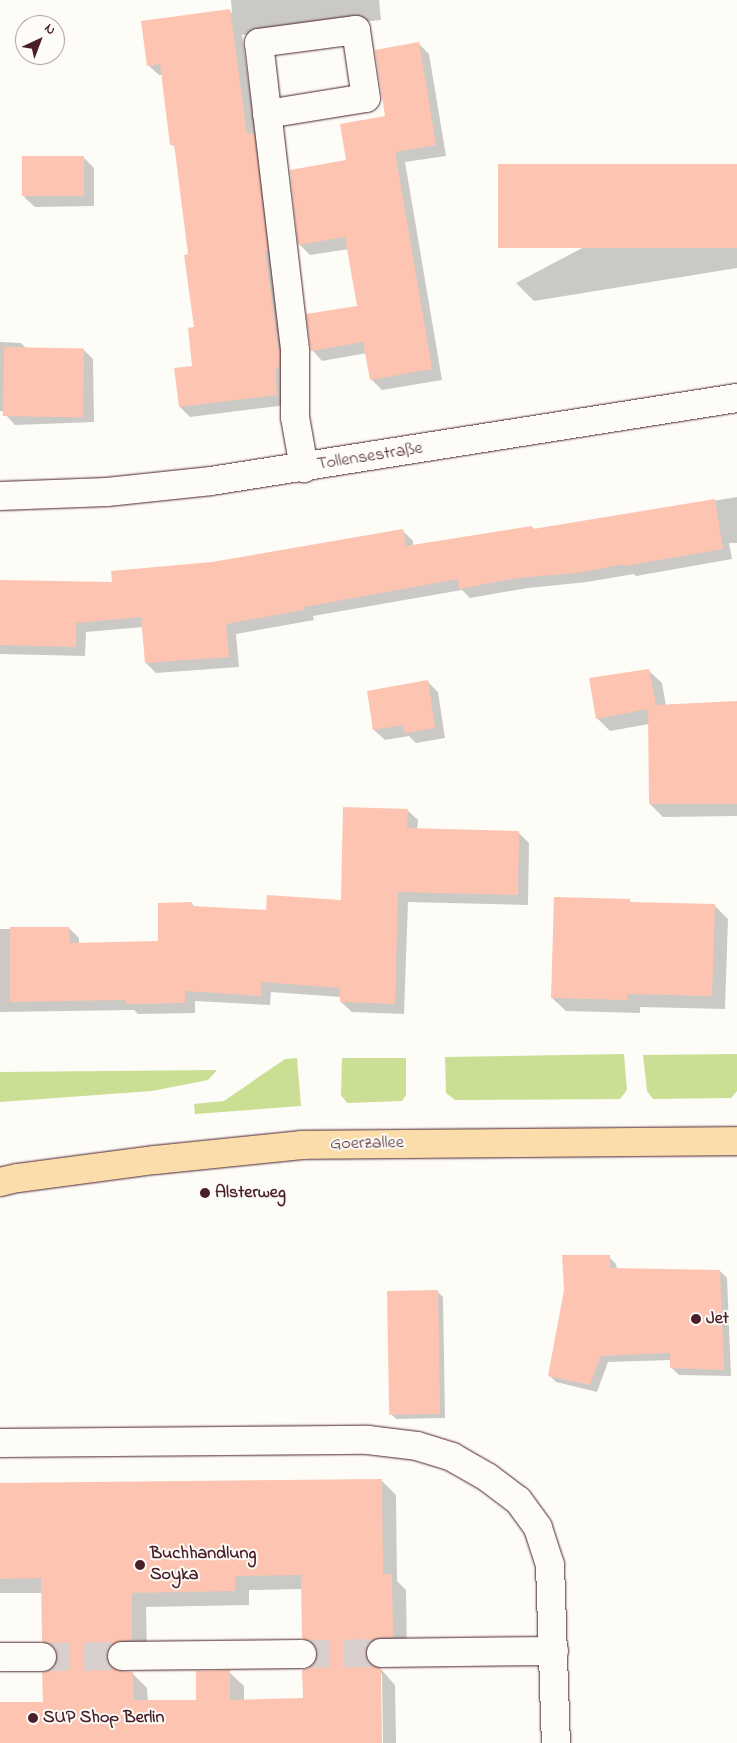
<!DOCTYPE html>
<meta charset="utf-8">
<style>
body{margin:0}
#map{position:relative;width:737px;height:1743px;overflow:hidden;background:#fdfcf7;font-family:"Indie Flower",sans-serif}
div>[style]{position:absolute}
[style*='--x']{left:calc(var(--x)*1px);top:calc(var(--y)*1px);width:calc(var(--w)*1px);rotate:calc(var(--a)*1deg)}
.green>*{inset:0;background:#cadf93}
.shadow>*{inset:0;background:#0003}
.building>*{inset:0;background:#fdc5b1;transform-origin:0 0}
.minor-tunnel>*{height:28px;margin-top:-14px;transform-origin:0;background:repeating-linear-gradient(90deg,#d9d0ce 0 28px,transparent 0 42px)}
.roads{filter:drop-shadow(0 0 1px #4a1f2b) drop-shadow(0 0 1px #4a1f2b)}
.minor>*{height:28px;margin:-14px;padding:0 14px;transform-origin:14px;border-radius:14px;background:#fdfcf7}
.major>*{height:28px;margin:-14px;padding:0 14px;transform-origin:14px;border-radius:14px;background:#fbddab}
.dots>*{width:14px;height:14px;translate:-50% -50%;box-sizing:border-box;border:2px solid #fdfcf7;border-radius:50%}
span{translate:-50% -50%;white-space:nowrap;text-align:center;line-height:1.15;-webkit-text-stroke:4px #fdfcf7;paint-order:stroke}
.street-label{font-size:18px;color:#4a1f2b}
.poi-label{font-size:18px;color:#4a1f2b;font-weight:700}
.left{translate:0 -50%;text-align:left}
.north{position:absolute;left:15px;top:15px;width:50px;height:50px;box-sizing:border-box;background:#fdfcf7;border:1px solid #b5a4a5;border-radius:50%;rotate:43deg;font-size:14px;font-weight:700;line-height:20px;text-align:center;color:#4a1f2b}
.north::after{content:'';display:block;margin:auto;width:18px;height:22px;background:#4a1f2b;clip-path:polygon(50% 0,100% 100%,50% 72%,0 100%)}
</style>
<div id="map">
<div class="green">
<div style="clip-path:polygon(624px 1054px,627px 1090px,620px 1099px,455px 1100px,446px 1093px,445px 1057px)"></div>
<div style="clip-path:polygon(737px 1054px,737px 1091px,731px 1098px,653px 1099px,647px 1091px,643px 1055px)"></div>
<div style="clip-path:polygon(297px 1058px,301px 1106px,195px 1114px,194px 1104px,224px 1101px,285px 1059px)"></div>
<div style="clip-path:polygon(342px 1058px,406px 1058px,406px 1095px,402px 1101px,347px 1103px,341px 1095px)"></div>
<div style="clip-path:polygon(217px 1070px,208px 1080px,152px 1091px,0 1102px,0 1072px)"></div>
</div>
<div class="shadow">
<div style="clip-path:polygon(231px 0,379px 0,381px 20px,242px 35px,256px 137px,264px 145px,287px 405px,190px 417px,180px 407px,194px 367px,195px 328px,189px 255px,176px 148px,171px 144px,162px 75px,159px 75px,148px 65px,230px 11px,232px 13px)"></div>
<div style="clip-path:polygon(419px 44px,429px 54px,446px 156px,405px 162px,442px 380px,382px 390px,371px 379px,367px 353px,322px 361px,312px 350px,359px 307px,349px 249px,310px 255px,300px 245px,291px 171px,348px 162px,387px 117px)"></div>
<div style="clip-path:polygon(84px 158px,94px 168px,94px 206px,35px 207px,24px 197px)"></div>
<div style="clip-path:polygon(737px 166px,737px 268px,534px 301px,516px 283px)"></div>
<div style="clip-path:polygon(0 342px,21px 343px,27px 349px,83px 349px,93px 359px,94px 422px,15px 425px,6px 415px,6px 411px,0 411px)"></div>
<div style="clip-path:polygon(737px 497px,737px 543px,729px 543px,732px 559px,636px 576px,634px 574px,587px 582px,528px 588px,470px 598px,462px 590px,313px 616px,314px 620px,236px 634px,239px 667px,156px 673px,146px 663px,143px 627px,86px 632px,85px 656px,0 654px,0 581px,113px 583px,402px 530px,413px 541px,413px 546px,532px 527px,535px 530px)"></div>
<div style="clip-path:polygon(649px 671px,662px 683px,666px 706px,737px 703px,737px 816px,663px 817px,650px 804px,649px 724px,610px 731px,597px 718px)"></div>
<div style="clip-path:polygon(427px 681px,438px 692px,445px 738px,416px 743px,409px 736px,385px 740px,374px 730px)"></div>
<div style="clip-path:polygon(407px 810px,418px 820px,417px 830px,519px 833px,529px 843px,528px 905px,408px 902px,404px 1014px,352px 1012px,341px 1002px,341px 997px,271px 992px,270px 1005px,195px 1001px,195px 1013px,138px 1014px,134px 1010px,0 1012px,0 929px,69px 928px,79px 938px,79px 944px,159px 942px,192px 904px,195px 907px,267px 911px,342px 901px)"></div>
<div style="clip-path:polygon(629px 900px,633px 904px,714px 905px,728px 919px,725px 1009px,640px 1007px,640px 1013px,566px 1011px,552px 998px)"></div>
<div style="clip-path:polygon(609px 1257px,616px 1264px,617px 1269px,720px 1271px,727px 1278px,731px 1376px,679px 1375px,672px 1368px,671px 1360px,608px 1362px,597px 1392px,556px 1382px,549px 1375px)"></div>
<div style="clip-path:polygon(438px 1292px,443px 1297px,445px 1418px,396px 1419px,391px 1414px)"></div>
<div style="clip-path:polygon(evenodd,381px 1480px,396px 1495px,397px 1581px,406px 1590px,407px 1652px,382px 1660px,380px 1668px,395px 1685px,396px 1743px,383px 1743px,382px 1674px,380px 1672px,381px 1743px,0 1743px,0 1703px,44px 1703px,50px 1672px,56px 1666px,59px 1656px,43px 1641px,42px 1593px,0 1593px,0 1484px,381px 1480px,302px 1589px,303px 1638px,319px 1653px,316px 1663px,310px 1669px,304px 1699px,244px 1701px,244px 1686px,229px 1672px,197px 1701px,148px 1701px,147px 1688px,132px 1673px,121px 1672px,123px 1664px,147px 1655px,146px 1607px,249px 1605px,249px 1590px,302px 1589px)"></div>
</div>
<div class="building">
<div style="clip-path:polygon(230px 9px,247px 134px,254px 133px,268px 251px,265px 251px,279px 352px,279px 366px,275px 371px,277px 395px,179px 407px,174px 368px,192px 366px,188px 328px,194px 327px,184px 255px,188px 254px,174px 144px,170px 145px,160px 64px,147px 66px,141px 21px)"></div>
<div style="clip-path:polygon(419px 42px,436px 145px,395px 152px,432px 369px,370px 380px,363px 342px,311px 351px,306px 314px,357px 306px,345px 237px,298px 245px,290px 170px,346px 160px,340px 124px,385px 116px,375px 50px)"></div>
<div style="left:84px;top:156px;width:40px;height:62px;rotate:90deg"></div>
<div style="left:737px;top:164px;width:84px;height:239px;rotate:90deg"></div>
<div style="left:4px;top:347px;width:80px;height:69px;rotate:1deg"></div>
<div style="clip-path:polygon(715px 499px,723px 549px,625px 566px,624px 564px,577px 573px,517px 578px,459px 589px,458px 579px,304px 607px,304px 610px,226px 624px,229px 657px,145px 663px,141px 617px,76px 623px,76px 647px,0 645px,0 580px,112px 582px,111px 571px,212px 562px,403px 529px,406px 546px,532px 526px,533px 529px)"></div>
<div style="clip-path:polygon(649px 669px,656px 705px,737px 701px,737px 804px,649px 804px,648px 709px,596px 719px,589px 678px)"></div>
<div style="clip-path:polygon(428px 680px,435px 728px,404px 733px,403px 725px,373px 730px,367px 691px)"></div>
<div style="clip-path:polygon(343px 807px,408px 809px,407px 828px,519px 831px,518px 895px,398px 892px,395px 1004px,340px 1002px,340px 988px,261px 982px,261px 996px,185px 991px,185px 1003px,126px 1004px,126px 1000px,10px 1002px,10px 927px,69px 927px,70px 943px,158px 941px,158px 903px,192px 902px,192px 906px,266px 910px,267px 895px,341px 900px)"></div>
<div style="clip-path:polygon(554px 897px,630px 899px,630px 902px,715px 904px,712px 996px,627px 994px,627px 1000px,551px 998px)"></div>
<div style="clip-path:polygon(562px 1255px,610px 1255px,610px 1268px,720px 1270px,724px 1370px,670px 1368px,670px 1353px,601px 1356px,590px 1385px,548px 1376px,564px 1290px)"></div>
<div style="left:438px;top:1290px;width:124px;height:51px;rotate:89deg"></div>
<div style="clip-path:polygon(evenodd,382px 1479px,383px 1574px,392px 1574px,393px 1637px,373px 1639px,368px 1645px,365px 1653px,368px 1661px,374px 1667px,381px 1669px,382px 1743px,0 1743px,0 1702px,43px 1702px,42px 1673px,50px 1670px,56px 1664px,58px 1657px,55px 1649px,49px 1643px,42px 1641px,41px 1578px,0 1579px,0 1483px,382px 1479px,301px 1575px,302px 1638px,310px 1641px,316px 1646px,318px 1653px,315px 1662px,310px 1668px,302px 1670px,303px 1698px,230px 1700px,230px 1670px,196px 1671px,196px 1700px,134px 1700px,133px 1672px,115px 1670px,108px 1664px,106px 1656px,108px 1649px,114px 1643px,132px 1640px,132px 1593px,235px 1591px,235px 1576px,301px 1575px)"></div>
</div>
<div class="minor-tunnel">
<div style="--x:302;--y:1654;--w:79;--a:-0.7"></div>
<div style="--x:42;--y:1657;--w:80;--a:-0.7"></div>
</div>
<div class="roads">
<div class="minor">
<div style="--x:267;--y:114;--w:100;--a:-9.2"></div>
<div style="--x:366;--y:98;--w:69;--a:-98.4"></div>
<div style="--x:356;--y:30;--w:98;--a:172.4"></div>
<div style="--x:259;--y:43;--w:310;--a:83.3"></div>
<div style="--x:295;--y:351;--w:66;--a:90"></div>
<div style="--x:295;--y:417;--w:52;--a:80"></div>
<div style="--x:0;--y:496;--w:107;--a:-2.1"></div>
<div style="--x:107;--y:492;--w:105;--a:-6"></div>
<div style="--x:211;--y:481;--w:533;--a:-8.97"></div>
<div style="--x:0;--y:1443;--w:368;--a:-0.5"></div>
<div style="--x:368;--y:1440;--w:49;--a:7"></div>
<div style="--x:417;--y:1446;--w:37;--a:17"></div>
<div style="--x:452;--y:1457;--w:40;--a:29.7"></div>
<div style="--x:487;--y:1477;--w:39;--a:37"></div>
<div style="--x:518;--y:1500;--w:34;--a:54"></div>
<div style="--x:538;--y:1528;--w:39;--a:72"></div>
<div style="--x:550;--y:1565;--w:178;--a:88.1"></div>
<div style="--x:381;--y:1653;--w:173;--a:-0.7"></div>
<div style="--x:122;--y:1656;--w:180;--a:-0.6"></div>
<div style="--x:0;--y:1657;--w:42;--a:0"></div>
</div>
<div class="major">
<div style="--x:0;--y:1182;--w:18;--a:-13"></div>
<div style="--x:18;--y:1178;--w:138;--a:-7.5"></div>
<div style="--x:155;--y:1160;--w:148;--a:-5.8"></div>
<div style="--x:302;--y:1145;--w:435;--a:-0.5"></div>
</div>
</div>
<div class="dots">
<div style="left:205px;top:1193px;background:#4a1f2b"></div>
<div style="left:696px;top:1319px;background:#4a1f2b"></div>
<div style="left:140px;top:1565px;background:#4a1f2b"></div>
<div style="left:33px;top:1718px;background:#4a1f2b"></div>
</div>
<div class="street-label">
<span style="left:370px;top:457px;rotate:-9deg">Tollensestraße</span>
<span style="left:367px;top:1144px;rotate:-1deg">Goerzallee</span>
</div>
<div class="poi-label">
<span class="left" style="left:215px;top:1193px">Alsterweg</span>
<span class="left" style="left:706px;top:1319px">Jet</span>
<span class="left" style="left:150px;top:1565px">Buchhandlung<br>Soyka</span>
<span class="left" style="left:43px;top:1718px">SUP Shop Berlin</span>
</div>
<div class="north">N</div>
</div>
